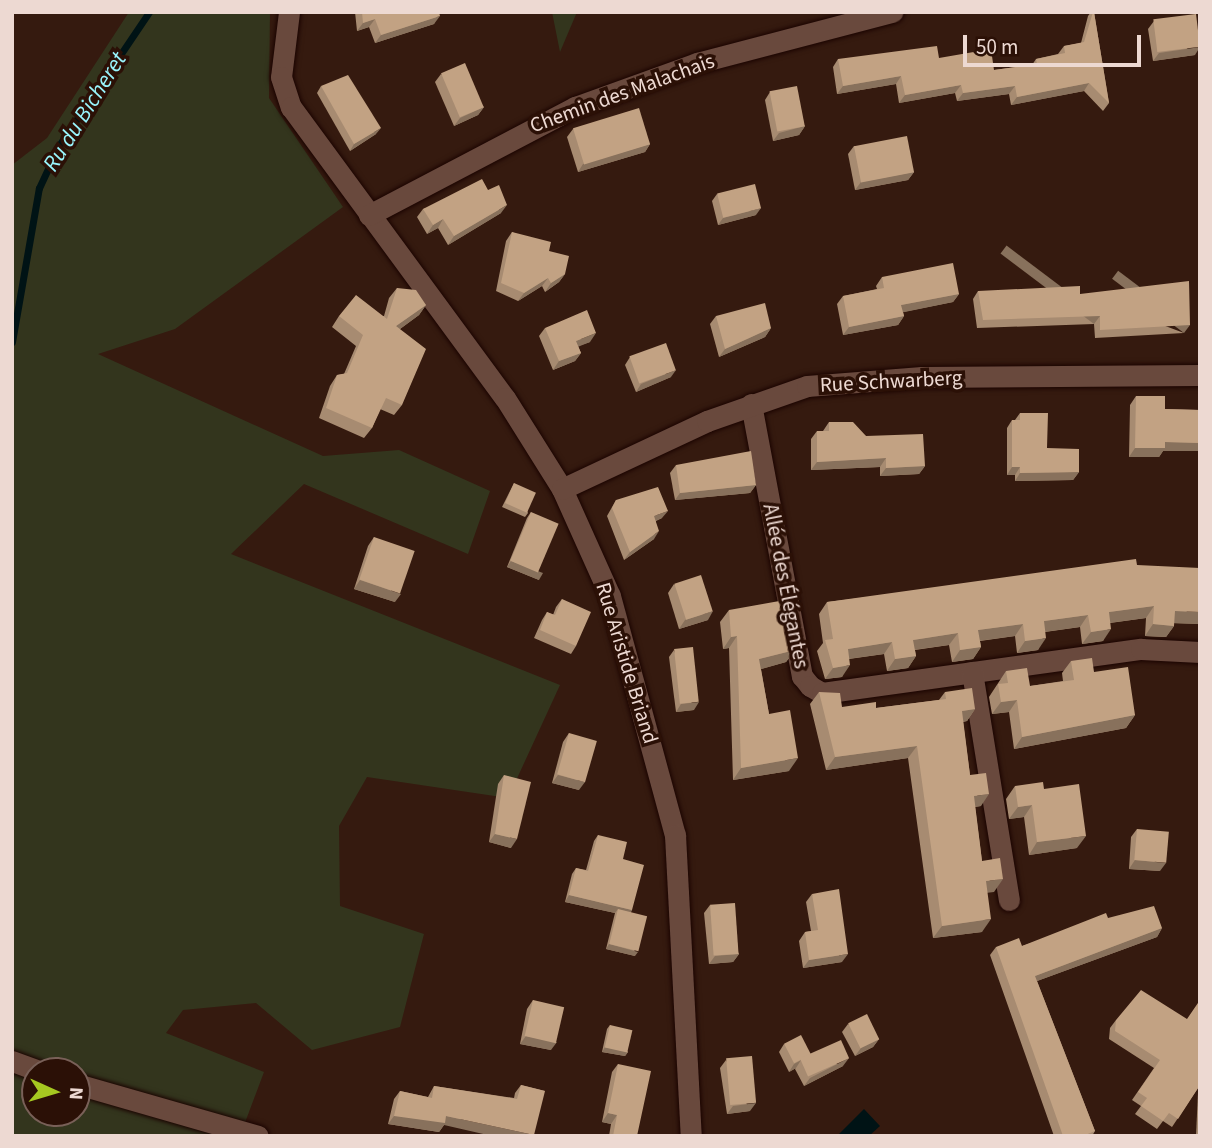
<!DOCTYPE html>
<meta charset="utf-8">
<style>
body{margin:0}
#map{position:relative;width:1212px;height:1148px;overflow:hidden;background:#351a0f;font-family:"Source Sans 3",sans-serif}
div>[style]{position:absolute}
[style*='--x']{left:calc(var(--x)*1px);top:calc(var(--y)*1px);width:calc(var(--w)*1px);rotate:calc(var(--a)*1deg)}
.green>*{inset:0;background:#33351d}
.water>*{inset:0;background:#001315}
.stream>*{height:7px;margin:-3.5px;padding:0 3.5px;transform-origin:3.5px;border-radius:3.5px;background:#001315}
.roads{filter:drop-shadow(0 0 2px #1b0400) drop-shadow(0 0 2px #1b0400)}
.minor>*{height:21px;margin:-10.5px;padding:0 10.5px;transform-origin:10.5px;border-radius:10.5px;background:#69493d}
.wall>*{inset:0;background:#a78b71}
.shaded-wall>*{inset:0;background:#88715c;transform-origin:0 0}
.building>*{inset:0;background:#c2a283;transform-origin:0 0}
span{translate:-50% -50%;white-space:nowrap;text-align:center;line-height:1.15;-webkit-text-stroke:7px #2b1006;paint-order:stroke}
.street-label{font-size:21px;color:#edd9d2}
.water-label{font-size:23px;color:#99f4fc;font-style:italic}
.frame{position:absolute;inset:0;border:14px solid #edd9d2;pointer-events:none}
.north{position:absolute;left:21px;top:1057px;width:70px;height:70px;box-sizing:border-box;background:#2b1006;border:2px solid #796058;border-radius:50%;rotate:94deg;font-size:19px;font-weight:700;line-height:28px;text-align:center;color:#edd9d2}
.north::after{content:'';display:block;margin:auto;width:24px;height:32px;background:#a6c821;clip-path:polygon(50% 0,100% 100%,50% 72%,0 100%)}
.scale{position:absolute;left:963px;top:35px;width:178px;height:32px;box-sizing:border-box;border:4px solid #edd9d2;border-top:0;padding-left:9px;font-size:21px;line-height:24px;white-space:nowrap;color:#edd9d2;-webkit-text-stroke:5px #2b1006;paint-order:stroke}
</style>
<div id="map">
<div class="green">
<div style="clip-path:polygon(evenodd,129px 12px,270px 12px,269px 98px,343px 207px,175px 329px,98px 354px,323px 456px,399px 450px,490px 491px,468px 554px,304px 484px,231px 554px,560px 685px,508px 798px,367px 777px,339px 826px,340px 906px,424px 934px,400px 1027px,312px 1050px,256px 1003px,183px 1010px,166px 1033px,264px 1072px,240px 1136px,12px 1136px,12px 165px,47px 138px,129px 12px,35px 1071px,77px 1071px,77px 1113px,35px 1113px,35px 1071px)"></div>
<div style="clip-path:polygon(552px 12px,577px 12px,560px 52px)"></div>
</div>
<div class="water">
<div style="clip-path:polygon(864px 1109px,880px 1126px,869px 1136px,837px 1136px)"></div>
</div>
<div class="stream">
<div style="--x:12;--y:342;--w:156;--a:-80.1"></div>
<div style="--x:39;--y:188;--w:45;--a:-65.1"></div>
<div style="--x:58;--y:147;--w:163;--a:-56"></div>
</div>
<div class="roads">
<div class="minor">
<div style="--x:289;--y:12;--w:65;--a:97"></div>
<div style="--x:281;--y:77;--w:32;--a:72"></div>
<div style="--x:291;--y:107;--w:361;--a:53.7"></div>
<div style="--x:505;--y:398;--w:107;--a:57.9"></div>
<div style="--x:562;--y:489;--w:117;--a:65.8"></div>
<div style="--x:610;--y:596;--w:248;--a:74.8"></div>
<div style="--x:675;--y:835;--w:301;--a:87"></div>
<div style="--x:369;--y:215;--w:233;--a:-27.7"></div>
<div style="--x:575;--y:107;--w:130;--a:-19.8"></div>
<div style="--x:697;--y:63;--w:202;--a:-14.7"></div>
<div style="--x:751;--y:404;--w:277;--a:79.4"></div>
<div style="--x:802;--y:676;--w:13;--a:51"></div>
<div style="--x:810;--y:686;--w:14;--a:30"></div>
<div style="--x:822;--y:693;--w:322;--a:-7.9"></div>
<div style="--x:1141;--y:649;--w:59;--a:2.9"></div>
<div style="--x:562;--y:489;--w:160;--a:-25.1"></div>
<div style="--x:707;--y:421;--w:106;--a:-19.3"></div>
<div style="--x:807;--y:386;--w:115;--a:-4.5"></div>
<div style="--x:922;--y:377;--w:278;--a:-0.4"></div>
<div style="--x:972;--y:672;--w:231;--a:80.8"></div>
<div style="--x:12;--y:1061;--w:30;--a:20"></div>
<div style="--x:77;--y:1084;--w:188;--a:16"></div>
</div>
</div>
<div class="wall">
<div style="clip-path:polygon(355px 12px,439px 12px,434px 24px,375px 43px,369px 27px,357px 31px)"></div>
<div style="clip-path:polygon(1091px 12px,1094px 12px,1109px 103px,1103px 111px,1084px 91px,1011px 105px,1009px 94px,957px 101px,955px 93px,899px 103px,896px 84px,837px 94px,833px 67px,838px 59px,939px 58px,994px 70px,1032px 65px,1036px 59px,1058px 54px,1064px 46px,1081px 43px,1088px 16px)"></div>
<div style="clip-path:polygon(1154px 21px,1195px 55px,1153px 61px,1148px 29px)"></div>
<div style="clip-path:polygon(441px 74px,484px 107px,478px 115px,454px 126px,435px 82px)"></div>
<div style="clip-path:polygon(321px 86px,376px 134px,350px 151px,317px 93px)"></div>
<div style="clip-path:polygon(770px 92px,805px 126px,799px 135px,773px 141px,765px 100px)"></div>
<div style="clip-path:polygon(573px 129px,650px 144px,645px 152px,578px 172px,567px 137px)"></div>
<div style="clip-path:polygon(854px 146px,914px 172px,908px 180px,855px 190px,848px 154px)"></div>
<div style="clip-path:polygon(488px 190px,501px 213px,448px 245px,438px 228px,427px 234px,417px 217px,423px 209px)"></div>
<div style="clip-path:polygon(717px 194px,756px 215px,718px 225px,712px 201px)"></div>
<div style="clip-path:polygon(512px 232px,549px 251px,565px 274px,559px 282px,545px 292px,542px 286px,518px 301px,496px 291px,506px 241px)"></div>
<div style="clip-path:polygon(882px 277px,959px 294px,953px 302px,903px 312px,904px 316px,898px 325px,843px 335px,837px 304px,843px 296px,877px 289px,876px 286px)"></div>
<div style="clip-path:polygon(397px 288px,426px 305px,419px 315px,400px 329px,402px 405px,394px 415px,380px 409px,372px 428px,364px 438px,319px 418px,330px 386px,337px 375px,344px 374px,356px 346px,332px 327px,339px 316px,384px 316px,389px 298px)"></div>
<div style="clip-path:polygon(978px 291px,1080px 294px,1184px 333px,1095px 338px,1094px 324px,977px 328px,973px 299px)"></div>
<div style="clip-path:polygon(716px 316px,771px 328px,765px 337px,719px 357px,710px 324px)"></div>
<div style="clip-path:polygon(545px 328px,590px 342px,578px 346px,581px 353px,575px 361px,553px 370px,539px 336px)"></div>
<div style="clip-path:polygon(630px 357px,671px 377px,636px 392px,625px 365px)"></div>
<div style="clip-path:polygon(1136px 396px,1165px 409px,1200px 410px,1200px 451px,1163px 451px,1159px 457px,1129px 457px,1130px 405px)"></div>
<div style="clip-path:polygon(1020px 413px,1047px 448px,1079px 472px,1073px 480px,1015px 481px,1015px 475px,1007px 475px,1007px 428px,1012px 420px,1015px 420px)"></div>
<div style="clip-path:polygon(829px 422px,866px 436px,925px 466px,919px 474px,880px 476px,880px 467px,811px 470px,811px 439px,817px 431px,823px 431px)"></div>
<div style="clip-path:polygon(676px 465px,756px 485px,750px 493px,675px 500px,670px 473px)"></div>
<div style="clip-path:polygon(514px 483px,528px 513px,525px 517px,502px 507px)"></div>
<div style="clip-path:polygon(616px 500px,662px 518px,656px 521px,654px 539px,624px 560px,607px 516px)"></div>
<div style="clip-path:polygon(531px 512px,539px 580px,507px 567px,527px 518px)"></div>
<div style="clip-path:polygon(374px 537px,395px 602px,354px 589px,368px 546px)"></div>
<div style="clip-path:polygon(1137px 565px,1200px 624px,1174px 623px,1174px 626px,1166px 637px,1145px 636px,1146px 618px,1110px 623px,1103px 641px,1082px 644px,1080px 627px,1045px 632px,1038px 650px,1017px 653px,1015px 636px,980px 641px,981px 647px,973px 659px,952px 662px,949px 645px,915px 650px,916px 656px,908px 668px,887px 671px,884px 654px,849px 659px,842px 677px,825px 679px,817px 651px,823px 643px,819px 614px,827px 602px)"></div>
<div style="clip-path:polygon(674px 584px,708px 620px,679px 629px,668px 593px)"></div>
<div style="clip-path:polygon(562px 599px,576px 646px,571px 654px,534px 638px,542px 620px,547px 612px,553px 615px,556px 607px)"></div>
<div style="clip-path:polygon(729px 610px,795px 650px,786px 662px,761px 669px,769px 714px,789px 771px,733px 780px,729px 648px,723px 649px,720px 622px)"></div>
<div style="clip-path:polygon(674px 650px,694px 710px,676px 712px,669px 657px)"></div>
<div style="clip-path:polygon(1071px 661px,1094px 672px,1135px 715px,1126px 728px,1014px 749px,1009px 712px,992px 714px,989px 697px,1006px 671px,1030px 686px,1063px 681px,1062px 673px)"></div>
<div style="clip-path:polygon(819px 692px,842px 707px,876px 708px,939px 700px,945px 692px,975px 709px,967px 721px,963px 722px,970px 775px,981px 806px,975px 807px,982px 861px,994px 892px,987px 892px,982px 932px,933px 938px,908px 758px,826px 770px,810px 704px)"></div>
<div style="clip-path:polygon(569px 733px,579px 790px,552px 783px,563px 742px)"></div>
<div style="clip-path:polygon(504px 775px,511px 848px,489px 842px,498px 784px)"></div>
<div style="clip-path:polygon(1015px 786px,1044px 789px,1077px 848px,1029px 855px,1024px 817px,1009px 819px,1006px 799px)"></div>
<div style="clip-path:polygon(1137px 829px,1160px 871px,1129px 869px,1131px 837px)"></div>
<div style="clip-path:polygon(598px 835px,623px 859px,632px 910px,631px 912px,635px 956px,606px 949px,615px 913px,565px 902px,572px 874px,576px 868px,586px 870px,594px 841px)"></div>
<div style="clip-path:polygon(812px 894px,842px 962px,803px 968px,799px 941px,805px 932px,811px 931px,806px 902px)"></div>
<div style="clip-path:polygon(710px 905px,739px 954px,733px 962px,709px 964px,704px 913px)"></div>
<div style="clip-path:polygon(1108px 918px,1162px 928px,1157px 937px,1037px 981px,1095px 1131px,1092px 1136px,1054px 1136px,990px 955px,996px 947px,1022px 946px)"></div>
<div style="clip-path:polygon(533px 1000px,551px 1050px,520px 1044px,527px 1009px)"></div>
<div style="clip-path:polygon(1116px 1020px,1200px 1085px,1172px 1127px,1163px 1121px,1157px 1129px,1135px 1114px,1141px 1106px,1132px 1100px,1154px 1068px,1109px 1039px,1110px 1028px)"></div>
<div style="clip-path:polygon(848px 1024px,879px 1039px,873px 1047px,855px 1056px,842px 1032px)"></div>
<div style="clip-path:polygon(610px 1025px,628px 1052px,625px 1056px,602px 1052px,607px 1029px)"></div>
<div style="clip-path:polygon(784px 1044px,811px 1055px,843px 1066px,804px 1086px,795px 1069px,796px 1068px,789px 1072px,779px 1052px)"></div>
<div style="clip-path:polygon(726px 1060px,750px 1111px,727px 1114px,720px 1068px)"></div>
<div style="clip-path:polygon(618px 1064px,637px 1136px,609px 1136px,611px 1124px,602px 1122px,612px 1072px)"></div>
<div style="clip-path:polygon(521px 1085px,545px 1091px,444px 1125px,439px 1132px,388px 1124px,394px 1099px,400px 1091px,428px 1097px,434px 1086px,514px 1098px,515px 1093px)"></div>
<div style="clip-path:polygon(1200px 1090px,1200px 1136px,1196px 1136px,1198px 1092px)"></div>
</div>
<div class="shaded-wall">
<div style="clip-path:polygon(440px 16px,434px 24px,375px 43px,381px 35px)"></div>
<div style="clip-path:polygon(375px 19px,369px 27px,357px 31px,363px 23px)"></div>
<div style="clip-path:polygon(1200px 47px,1195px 55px,1153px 61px,1159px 53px)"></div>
<div style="clip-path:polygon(901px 76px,896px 84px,837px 94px,843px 86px)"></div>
<div style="clip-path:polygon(1089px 83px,1084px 91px,1011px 105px,1017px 97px)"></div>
<div style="clip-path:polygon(961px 85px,955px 93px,899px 103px,905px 95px)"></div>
<div style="clip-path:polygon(1015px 86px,1009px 94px,957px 101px,963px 93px)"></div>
<div style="clip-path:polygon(484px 107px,478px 115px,454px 126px,460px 118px)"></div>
<div style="clip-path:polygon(805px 126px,799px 135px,773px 141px,779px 133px)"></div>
<div style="clip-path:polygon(381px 128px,376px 134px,350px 151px,354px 144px)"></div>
<div style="clip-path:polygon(650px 144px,645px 152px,578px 172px,583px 164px)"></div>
<div style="clip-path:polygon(914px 172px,908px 180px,855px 190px,861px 182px)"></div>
<div style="clip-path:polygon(507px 205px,501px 213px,448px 245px,454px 236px)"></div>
<div style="clip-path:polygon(761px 208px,756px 215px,718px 225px,723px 218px)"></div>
<div style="clip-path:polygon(443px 219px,438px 228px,427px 234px,433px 225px)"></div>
<div style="clip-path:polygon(565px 274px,559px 282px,545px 292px,551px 283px)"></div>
<div style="clip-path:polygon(548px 278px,542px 286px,518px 301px,524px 293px)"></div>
<div style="clip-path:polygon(959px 294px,953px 302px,895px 314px,901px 305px)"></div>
<div style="clip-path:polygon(426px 305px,419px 315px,389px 337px,396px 326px)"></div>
<div style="clip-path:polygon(904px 316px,898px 325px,843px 335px,849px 327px)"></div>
<div style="left:1100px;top:316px;width:10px;height:117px;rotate:127deg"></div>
<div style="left:1190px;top:325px;width:10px;height:90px;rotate:127deg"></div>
<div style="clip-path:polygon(771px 328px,765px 337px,719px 357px,725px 349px)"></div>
<div style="clip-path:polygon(596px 333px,590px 342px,570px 350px,576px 341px)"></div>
<div style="clip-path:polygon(581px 353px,575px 361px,553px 370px,559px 361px)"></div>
<div style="clip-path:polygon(676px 370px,671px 377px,636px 392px,641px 384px)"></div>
<div style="clip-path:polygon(1165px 442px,1200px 443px,1200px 451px,1163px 451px,1159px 457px,1129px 457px,1135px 448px)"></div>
<div style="clip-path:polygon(886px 458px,880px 467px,811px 470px,817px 462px)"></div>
<div style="clip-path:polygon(925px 466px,919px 474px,880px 476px,886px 468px)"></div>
<div style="clip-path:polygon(1012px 467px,1020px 467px,1015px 475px,1007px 475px)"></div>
<div style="clip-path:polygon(1079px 472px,1073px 480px,1015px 481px,1020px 473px)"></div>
<div style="clip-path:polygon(756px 485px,750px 493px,675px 500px,680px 493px)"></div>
<div style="clip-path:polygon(668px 511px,662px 518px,648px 524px,654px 516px)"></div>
<div style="clip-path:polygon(659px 531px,654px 539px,624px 560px,630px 552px)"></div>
<div style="clip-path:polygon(511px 561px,543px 573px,539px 580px,507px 567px)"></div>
<div style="clip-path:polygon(360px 580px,401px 594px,395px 602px,354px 589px)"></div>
<div style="clip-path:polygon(1154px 606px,1146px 618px,1101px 624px,1109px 612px)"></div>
<div style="clip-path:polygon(713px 611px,708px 620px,679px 629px,685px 620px)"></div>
<div style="clip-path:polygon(1175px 611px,1200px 612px,1200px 624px,1167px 623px)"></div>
<div style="clip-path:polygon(1088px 615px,1080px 627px,1036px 633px,1044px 621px)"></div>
<div style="clip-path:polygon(1023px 624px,1015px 636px,970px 642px,978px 630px)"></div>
<div style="clip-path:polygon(1153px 624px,1174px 626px,1166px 637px,1145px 636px)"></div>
<div style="clip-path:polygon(1111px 629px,1103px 641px,1082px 644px,1091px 632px)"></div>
<div style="clip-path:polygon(958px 633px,949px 645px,905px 651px,913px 640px)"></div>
<div style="clip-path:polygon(737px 636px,729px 648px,723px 649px,731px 637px)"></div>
<div style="clip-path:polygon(1046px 638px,1038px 650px,1017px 653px,1025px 641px)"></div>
<div style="clip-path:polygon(892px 642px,884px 654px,840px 660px,848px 649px)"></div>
<div style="clip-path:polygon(981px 647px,973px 659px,952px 662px,960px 650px)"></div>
<div style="clip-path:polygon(795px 650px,786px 662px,751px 672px,759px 659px)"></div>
<div style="clip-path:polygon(916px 656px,908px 668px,887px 671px,895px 659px)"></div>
<div style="clip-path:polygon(850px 665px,842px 677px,825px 679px,833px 668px)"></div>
<div style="clip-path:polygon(1017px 700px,1009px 712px,992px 714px,1001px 702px)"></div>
<div style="clip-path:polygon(699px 702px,694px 710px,676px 712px,681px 704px)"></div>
<div style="clip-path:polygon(975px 709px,967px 721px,953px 723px,962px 711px)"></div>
<div style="clip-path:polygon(1135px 715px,1126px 728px,1014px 749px,1022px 737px)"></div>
<div style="clip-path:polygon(917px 746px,908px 758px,826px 770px,835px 757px)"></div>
<div style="clip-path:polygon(798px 758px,789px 771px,733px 780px,741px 768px)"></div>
<div style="clip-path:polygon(558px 775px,585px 782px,579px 790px,552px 783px)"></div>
<div style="clip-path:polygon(989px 794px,981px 806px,965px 808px,974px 796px)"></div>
<div style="clip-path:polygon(1032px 805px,1024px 817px,1009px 819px,1018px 807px)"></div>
<div style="clip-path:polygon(495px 834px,517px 839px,511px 848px,489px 842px)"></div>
<div style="clip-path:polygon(1086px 836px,1077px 848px,1029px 855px,1037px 842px)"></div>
<div style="clip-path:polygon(1135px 860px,1166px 863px,1160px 871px,1129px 869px)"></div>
<div style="clip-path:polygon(1003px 879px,994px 892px,977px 894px,986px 881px)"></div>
<div style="clip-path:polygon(569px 895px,632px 910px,628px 916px,618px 909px,615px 913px,565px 902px)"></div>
<div style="clip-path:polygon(991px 919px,982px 932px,933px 938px,942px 926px)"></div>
<div style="clip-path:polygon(1162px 928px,1157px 937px,1029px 984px,1035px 976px)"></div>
<div style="clip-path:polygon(609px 944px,638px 952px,635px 956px,606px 949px)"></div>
<div style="clip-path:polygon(739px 954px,733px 962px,709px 964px,715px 956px)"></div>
<div style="clip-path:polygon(848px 954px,842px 962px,803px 968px,809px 960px)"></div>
<div style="clip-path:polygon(526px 1036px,557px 1042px,551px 1050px,520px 1044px)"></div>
<div style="clip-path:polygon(879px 1039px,873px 1047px,855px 1056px,861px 1048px)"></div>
<div style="clip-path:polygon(605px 1047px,628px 1052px,625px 1056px,602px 1052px)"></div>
<div style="clip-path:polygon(811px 1055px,801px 1060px,796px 1068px,789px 1072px,794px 1064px)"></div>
<div style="clip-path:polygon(849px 1058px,843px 1066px,804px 1086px,810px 1078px)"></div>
<div style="clip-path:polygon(756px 1103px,750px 1111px,727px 1114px,733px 1106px)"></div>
<div style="clip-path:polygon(608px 1113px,617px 1115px,611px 1124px,602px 1122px)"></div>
<div style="clip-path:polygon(394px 1116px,446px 1116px,534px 1135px,492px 1136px,444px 1125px,439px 1132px,388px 1124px)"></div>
</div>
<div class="building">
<div style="clip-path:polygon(362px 12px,439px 12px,440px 16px,381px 35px,375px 19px,363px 23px)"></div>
<div style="clip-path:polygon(1093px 12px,1094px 12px,1109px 103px,1089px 83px,1017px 97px,1015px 86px,963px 93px,961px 85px,905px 95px,901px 76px,843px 86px,838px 59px,937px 46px,939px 58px,991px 49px,994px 70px,1037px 64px,1036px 59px,1065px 53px,1064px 46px,1084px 42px)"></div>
<div style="left:1196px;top:14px;width:33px;height:43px;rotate:83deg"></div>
<div style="left:465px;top:63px;width:48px;height:26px;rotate:67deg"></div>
<div style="clip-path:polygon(348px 75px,381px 128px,354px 144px,321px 86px)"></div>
<div style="left:797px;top:86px;width:41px;height:28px;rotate:79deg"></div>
<div style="left:639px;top:108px;width:38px;height:69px;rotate:73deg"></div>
<div style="left:907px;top:136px;width:37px;height:54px;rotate:79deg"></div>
<div style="clip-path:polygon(482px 179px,488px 190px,499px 185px,507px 205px,454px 236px,443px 219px,433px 225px,423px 209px)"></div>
<div style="left:755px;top:184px;width:25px;height:39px;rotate:76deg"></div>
<div style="clip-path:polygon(512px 232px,551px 242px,549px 251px,569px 256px,565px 274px,551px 283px,548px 278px,524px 293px,501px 283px)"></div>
<div style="clip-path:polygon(953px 263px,959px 294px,901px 305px,904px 316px,849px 327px,843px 296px,884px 288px,882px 277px)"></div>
<div style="clip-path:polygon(1189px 281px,1190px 325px,1100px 330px,1100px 316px,983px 320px,978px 291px,1080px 286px,1080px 294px)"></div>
<div style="clip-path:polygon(397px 288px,416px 290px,426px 305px,396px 326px,426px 349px,402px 405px,386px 398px,372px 428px,326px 408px,337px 375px,347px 373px,363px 335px,339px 316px,356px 295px,387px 319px)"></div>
<div style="clip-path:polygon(765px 303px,771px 328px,725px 349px,716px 316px)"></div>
<div style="clip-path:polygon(587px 310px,596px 333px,576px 341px,581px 353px,559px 361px,545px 328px)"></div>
<div style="left:666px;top:343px;width:29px;height:39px;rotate:70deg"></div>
<div style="clip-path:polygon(1136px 396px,1165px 396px,1165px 409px,1200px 410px,1200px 443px,1165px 442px,1165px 448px,1135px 448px)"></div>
<div style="clip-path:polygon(1020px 413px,1048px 413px,1047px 448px,1079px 449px,1079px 472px,1020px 473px,1020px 467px,1012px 467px,1012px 420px,1020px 420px)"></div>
<div style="clip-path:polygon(829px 422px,853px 422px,866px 436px,923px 434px,925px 466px,886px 468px,886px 458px,817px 462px,817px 431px,829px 431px)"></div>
<div style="clip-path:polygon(751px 451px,756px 485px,680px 493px,676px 465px)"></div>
<div style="left:514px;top:483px;width:24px;height:22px;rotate:24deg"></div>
<div style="clip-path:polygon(658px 487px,668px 511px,654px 516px,659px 531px,630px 552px,612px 508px,616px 500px)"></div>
<div style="left:531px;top:512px;width:30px;height:53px;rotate:23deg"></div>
<div style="left:374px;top:537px;width:43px;height:45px;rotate:19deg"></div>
<div style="clip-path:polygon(1136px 559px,1137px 565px,1200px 568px,1200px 612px,1175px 611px,1174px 626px,1153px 624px,1154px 606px,1109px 612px,1111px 629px,1091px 632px,1088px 615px,1044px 621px,1046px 638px,1025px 641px,1023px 624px,978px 630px,981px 647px,960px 650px,958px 633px,913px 640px,916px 656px,895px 659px,892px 642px,848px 649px,850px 665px,833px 668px,825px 640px,833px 639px,827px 602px)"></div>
<div style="left:701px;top:575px;width:38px;height:28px;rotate:72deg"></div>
<div style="clip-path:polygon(562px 599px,591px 612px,576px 646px,540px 630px,547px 612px,555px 615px)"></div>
<div style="clip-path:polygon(785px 600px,795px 650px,759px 659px,769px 714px,790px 710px,798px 758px,741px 768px,737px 636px,731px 637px,729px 610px)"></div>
<div style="left:693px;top:647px;width:55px;height:19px;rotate:84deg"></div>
<div style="clip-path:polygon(1092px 658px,1094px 672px,1128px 667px,1135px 715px,1022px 737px,1017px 700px,1001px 702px,998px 684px,1008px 683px,1006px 671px,1027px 668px,1030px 686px,1074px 680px,1071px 661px)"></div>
<div style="clip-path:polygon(972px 688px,975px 709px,962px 711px,970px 775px,986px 773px,989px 794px,974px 796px,982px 861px,1000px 858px,1003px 879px,986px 881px,991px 919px,942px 926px,917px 746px,835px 757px,819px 692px,840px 693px,842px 707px,876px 702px,876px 708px,946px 699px,945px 692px)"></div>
<div style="left:569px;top:733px;width:29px;height:43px;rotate:16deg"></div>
<div style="clip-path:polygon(504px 775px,531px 782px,517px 839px,495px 834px)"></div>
<div style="clip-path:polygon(1043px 782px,1044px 789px,1079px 784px,1086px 836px,1037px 842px,1032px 805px,1018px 807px,1015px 786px)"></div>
<div style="left:1137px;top:829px;width:32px;height:31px;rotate:5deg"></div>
<div style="clip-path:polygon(598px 835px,627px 842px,623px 859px,644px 865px,632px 910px,569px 895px,576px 868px,588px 871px)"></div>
<div style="clip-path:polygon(839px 889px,848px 954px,809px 960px,805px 932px,818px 930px,812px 894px)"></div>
<div style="left:735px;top:903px;width:51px;height:25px;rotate:86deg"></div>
<div style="clip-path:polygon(1154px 906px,1162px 928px,1035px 976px,1095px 1131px,1083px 1136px,1063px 1136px,996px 947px,1019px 938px,1022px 946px,1106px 913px,1108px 918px)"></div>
<div style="left:618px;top:909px;width:30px;height:36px;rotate:14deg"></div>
<div style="clip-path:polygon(1141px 990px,1187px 1019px,1200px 1000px,1200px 1085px,1178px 1119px,1169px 1113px,1163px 1121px,1141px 1106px,1147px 1098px,1138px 1092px,1160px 1060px,1115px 1031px,1116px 1020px)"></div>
<div style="left:533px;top:1000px;width:32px;height:37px;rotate:13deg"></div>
<div style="left:867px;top:1014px;width:28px;height:21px;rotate:64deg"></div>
<div style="left:610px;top:1025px;width:23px;height:23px;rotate:13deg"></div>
<div style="left:801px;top:1035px;width:22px;height:19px;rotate:63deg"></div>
<div style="left:841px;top:1040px;width:20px;height:45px;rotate:66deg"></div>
<div style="left:752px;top:1056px;width:47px;height:26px;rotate:85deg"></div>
<div style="clip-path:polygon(618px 1064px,651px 1071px,637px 1136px,613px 1136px,617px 1115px,608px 1113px)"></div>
<div style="clip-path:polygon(521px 1085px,545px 1091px,534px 1135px,446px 1116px,445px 1123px,394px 1116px,400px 1091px,432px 1098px,434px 1086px,517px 1099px)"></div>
</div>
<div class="street-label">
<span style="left:622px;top:93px;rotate:-20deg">Chemin des Malachais</span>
<span style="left:891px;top:381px;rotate:-3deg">Rue Schwarberg</span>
<span style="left:786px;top:586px;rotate:79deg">Allée des Élégantes</span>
<span style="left:627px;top:663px;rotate:73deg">Rue Aristide Briand</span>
</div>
<div class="water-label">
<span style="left:85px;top:112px;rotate:-58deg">Ru du Bicheret</span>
</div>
<div class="frame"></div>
<div class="north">N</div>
<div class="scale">50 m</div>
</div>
